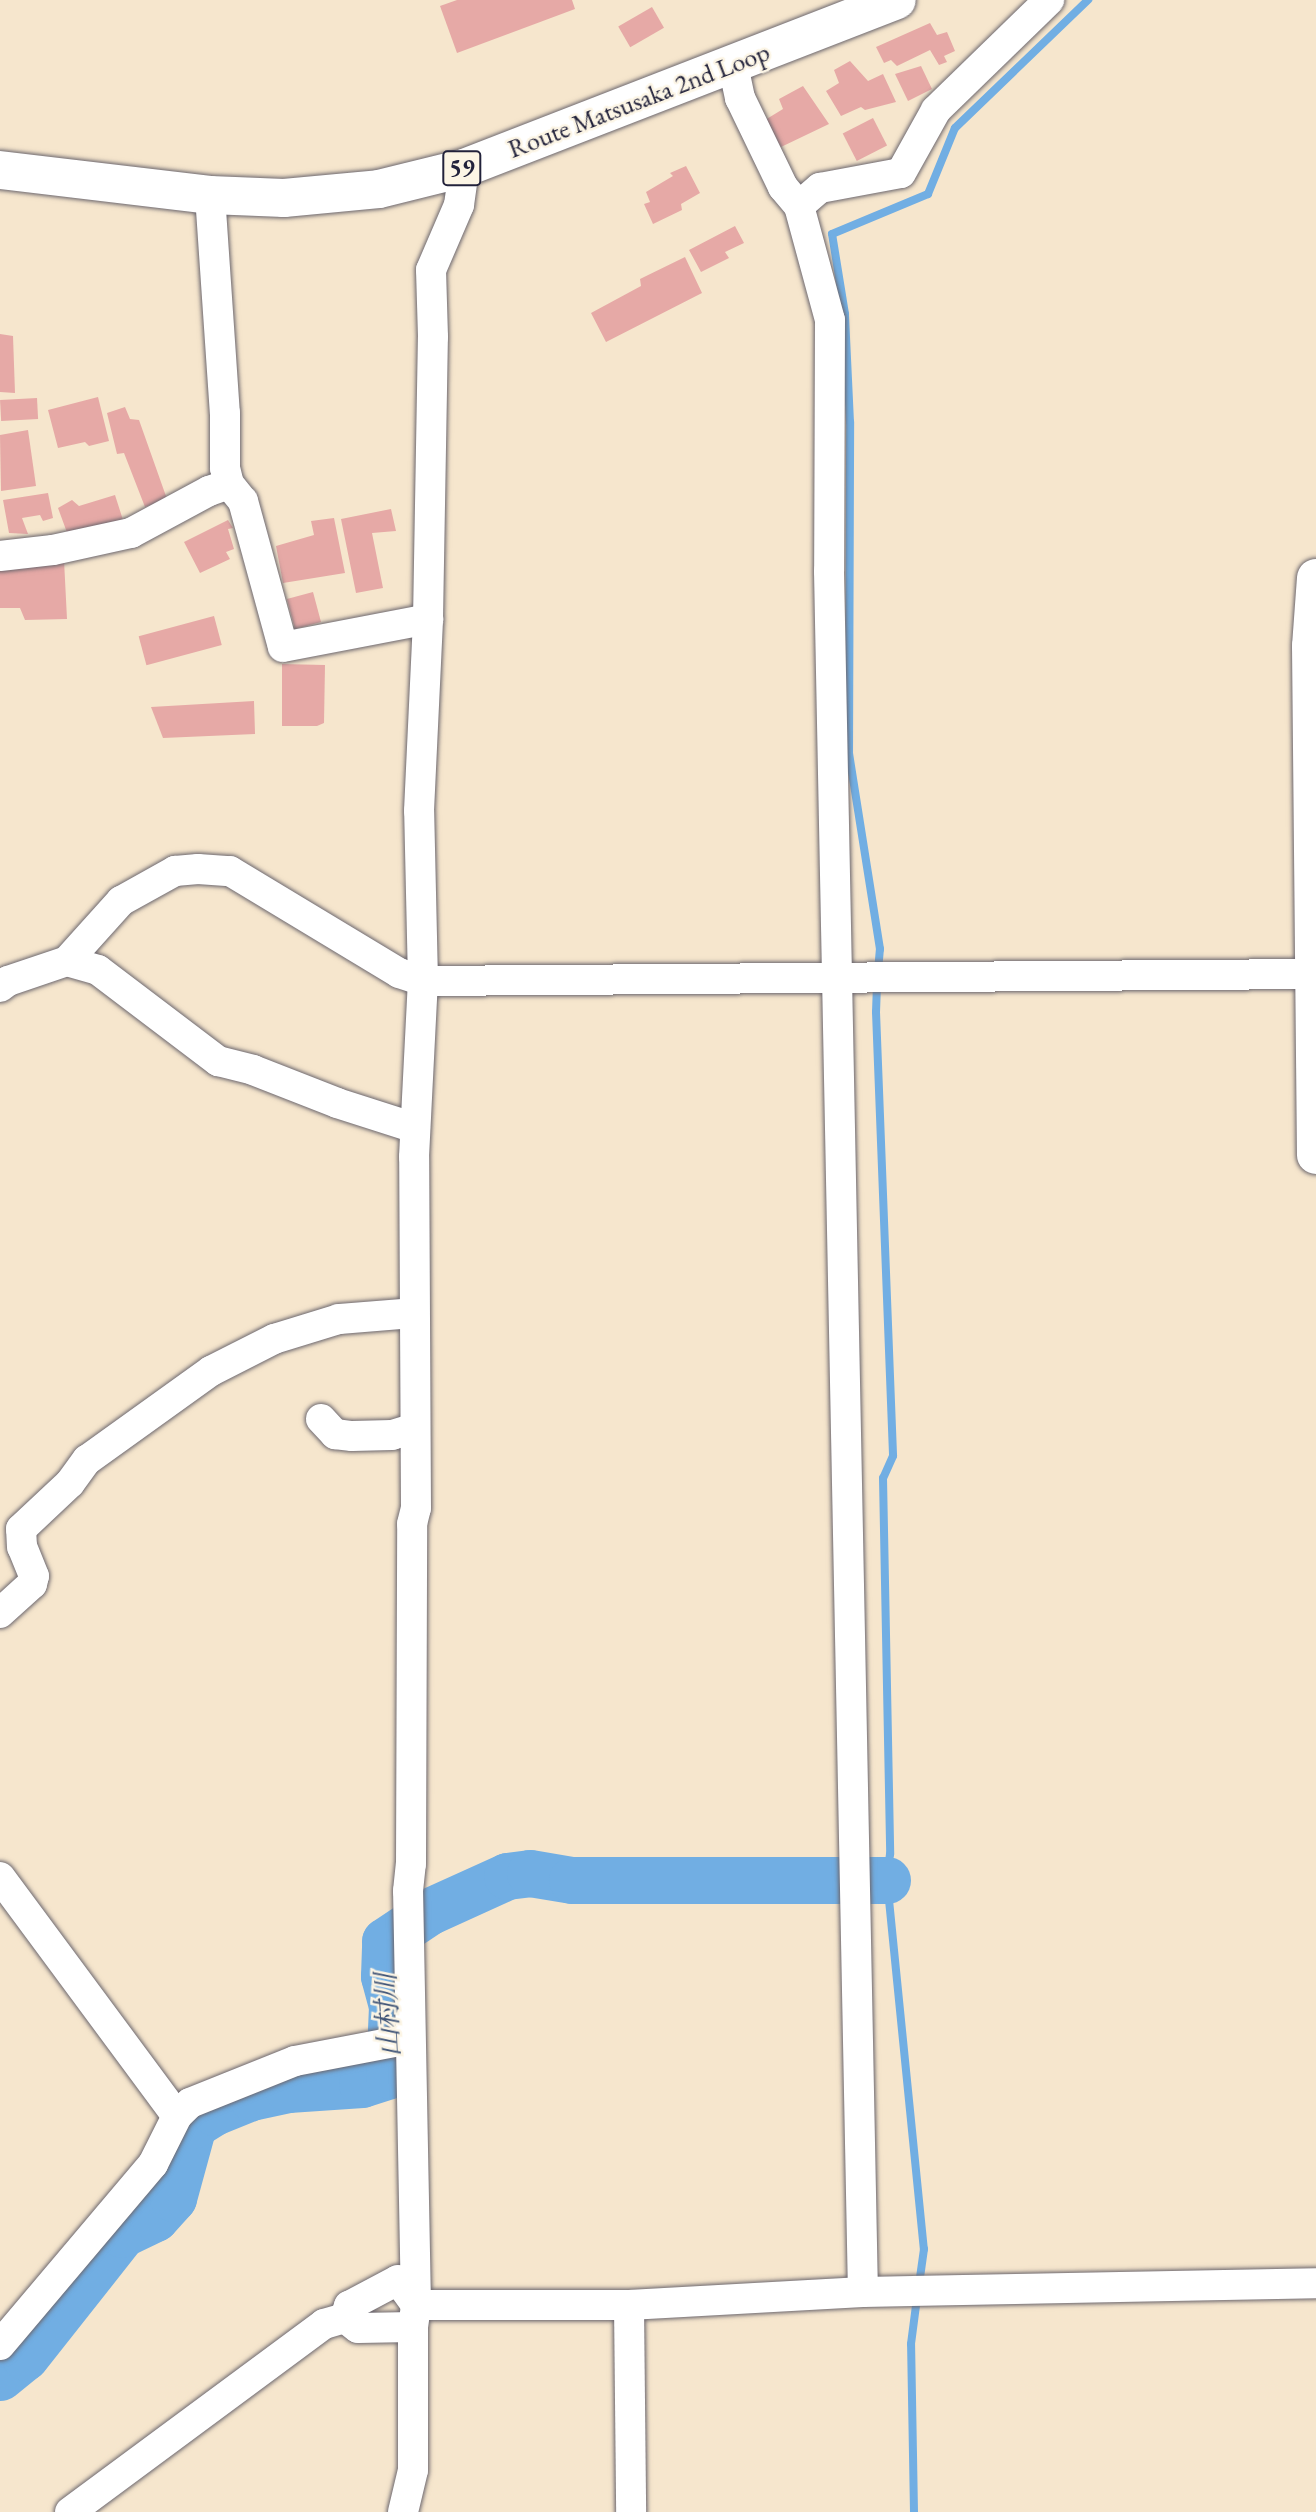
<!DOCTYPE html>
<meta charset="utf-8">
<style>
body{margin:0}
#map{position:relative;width:1316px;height:2512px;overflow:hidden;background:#f6e6cd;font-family:"EB Garamond","Noto Serif JP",serif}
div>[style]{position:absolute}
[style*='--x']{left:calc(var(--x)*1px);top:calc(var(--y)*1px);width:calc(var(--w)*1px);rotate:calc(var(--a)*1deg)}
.stream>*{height:8px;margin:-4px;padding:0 4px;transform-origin:4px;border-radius:4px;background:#71aee3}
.river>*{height:47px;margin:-23.5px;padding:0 23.5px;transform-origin:23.5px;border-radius:23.5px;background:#71aee3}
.building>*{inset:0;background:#e6a9a6;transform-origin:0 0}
.roads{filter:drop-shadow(0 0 2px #6c676e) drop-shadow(0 0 2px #6c676e)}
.minor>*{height:30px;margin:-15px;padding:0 15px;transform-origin:15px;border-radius:15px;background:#fff}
.major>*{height:38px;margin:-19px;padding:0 19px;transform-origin:19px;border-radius:19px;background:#fff}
span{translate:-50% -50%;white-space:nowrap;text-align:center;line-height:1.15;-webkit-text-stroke:5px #fcf5e5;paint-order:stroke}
.shield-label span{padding:2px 5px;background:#fcf5e5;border:2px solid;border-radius:5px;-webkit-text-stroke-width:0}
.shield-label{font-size:24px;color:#22223b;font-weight:700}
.street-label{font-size:26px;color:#22223b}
.water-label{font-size:28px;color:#3e5376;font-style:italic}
</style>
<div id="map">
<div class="stream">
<div style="--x:878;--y:971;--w:22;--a:-85"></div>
<div style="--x:880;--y:949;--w:198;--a:-99"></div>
<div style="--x:849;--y:753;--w:331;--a:-89.8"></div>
<div style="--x:850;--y:422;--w:108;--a:-92.7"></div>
<div style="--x:845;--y:314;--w:81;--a:-99.2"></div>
<div style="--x:832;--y:234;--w:104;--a:-22.6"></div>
<div style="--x:928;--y:194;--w:71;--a:-67.8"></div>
<div style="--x:955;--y:128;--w:185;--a:-43.9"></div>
<div style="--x:877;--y:984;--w:28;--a:92"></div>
<div style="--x:876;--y:1012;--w:444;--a:87.8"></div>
<div style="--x:893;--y:1456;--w:24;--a:114"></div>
<div style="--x:883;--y:1478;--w:376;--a:88.9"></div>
<div style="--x:890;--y:1854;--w:26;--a:97"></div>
<div style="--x:887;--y:1880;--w:371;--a:84.3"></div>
<div style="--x:924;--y:2249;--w:36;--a:98"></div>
<div style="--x:914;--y:2512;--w:168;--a:-91"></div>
<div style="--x:911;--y:2344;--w:46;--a:-82.6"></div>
</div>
<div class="river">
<div style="--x:0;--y:2377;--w:32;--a:-39"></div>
<div style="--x:25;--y:2357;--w:157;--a:-51.7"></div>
<div style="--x:122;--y:2234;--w:37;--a:-26"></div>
<div style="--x:155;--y:2218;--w:27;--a:-48"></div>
<div style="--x:173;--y:2198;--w:76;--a:-74.7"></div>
<div style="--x:193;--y:2125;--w:25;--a:-32"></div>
<div style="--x:214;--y:2112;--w:40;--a:-22"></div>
<div style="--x:251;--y:2097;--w:38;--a:-12"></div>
<div style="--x:288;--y:2089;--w:74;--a:-3.9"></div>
<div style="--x:362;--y:2084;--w:28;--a:-18"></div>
<div style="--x:389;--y:2075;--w:69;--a:-87.5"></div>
<div style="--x:392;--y:2006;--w:31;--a:-105"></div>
<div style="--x:384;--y:1976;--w:35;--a:-88"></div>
<div style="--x:385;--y:1941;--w:54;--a:-33.7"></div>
<div style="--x:430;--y:1911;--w:85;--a:-24.4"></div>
<div style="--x:507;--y:1876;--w:23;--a:-7"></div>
<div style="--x:530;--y:1873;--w:43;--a:9.5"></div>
<div style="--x:572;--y:1880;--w:315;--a:0"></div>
</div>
<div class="building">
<div style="clip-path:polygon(457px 0,572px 0,575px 9px,457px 53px,440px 6px)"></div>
<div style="left:652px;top:7px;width:24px;height:39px;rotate:60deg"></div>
<div style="clip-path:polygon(930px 23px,937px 35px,947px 32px,955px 51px,944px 56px,947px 62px,939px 65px,930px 50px,897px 66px,891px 60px,884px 63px,876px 47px)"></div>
<div style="clip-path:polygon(850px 61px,868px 81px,883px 74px,896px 102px,865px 110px,861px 107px,841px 116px,826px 91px,839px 83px,834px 70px)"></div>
<div style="clip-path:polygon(921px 66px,932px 89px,908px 101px,895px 74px)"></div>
<div style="clip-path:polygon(803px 86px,829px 124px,781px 147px,765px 120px,783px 109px,779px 99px)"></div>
<div style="left:873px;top:118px;width:31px;height:34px;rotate:63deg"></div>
<div style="clip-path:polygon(686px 166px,700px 193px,681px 204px,682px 210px,653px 224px,644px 204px,650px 202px,646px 192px,673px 176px,670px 173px)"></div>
<div style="clip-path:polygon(735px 226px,744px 243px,725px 252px,729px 258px,701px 272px,689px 250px)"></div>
<div style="clip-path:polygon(685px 257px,702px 293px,606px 342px,591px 313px,641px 286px,640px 279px)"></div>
<div style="clip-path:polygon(0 334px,13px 336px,15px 393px,0 392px)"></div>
<div style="clip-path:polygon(98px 397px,109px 441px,89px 446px,85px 442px,58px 448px,48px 410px)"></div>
<div style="left:37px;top:398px;width:21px;height:37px;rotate:87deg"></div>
<div style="clip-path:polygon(125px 407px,130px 419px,139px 420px,167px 499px,145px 507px,124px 453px,117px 454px,107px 413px)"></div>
<div style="clip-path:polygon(28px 430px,36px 486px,1px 491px,0 435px)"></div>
<div style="clip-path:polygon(48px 493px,53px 518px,43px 521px,40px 515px,22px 518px,28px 534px,9px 533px,3px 500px)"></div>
<div style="clip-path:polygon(115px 495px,123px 520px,69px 538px,58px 508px,72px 500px,79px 506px)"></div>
<div style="clip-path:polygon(391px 509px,396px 531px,372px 533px,383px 588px,356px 593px,341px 519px)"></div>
<div style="clip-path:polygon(334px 518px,345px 573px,283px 583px,276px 546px,314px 535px,311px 521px)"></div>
<div style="clip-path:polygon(228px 520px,233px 528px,228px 529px,234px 549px,226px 552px,230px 559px,200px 573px,184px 542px)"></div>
<div style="clip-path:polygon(64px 560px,67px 619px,25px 620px,20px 608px,0 608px,0 569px)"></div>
<div style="left:313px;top:592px;width:31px;height:27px;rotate:75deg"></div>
<div style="left:214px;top:616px;width:30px;height:78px;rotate:75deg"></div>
<div style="clip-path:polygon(282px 664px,325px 665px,324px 723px,317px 726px,282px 726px)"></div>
<div style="clip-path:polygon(254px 701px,255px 734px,163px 738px,151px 707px)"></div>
</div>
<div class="roads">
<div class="minor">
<div style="--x:733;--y:65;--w:34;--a:78"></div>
<div style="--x:740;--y:98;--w:99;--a:64.2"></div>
<div style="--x:783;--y:187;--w:25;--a:50"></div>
<div style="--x:799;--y:206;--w:118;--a:74.8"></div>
<div style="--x:830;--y:320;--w:251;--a:90.2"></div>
<div style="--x:829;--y:571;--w:1721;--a:88.87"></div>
<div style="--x:210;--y:195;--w:219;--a:86.1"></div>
<div style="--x:225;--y:413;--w:55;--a:90"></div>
<div style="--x:225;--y:468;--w:16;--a:76"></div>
<div style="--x:229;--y:484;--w:22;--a:51"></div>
<div style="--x:243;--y:501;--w:151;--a:74.7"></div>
<div style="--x:283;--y:647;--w:148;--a:-10.9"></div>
<div style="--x:799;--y:206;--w:28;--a:-41"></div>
<div style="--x:820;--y:188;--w:82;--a:-10.5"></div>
<div style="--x:901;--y:173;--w:72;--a:-60.9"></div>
<div style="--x:936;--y:110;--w:158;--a:-44.2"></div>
<div style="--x:0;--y:556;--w:53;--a:-6.5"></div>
<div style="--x:53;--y:550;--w:80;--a:-12.3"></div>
<div style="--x:131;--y:533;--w:89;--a:-28.3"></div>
<div style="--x:209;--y:491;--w:21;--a:-19"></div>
<div style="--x:67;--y:961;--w:32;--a:16"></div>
<div style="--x:98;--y:970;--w:151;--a:37.2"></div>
<div style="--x:218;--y:1061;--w:36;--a:14"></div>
<div style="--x:253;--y:1070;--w:90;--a:21.4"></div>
<div style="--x:337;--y:1103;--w:82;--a:17.8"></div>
<div style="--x:0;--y:987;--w:10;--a:-37"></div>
<div style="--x:8;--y:981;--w:62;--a:-18.7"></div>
<div style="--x:67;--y:961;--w:81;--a:-48"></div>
<div style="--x:121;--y:901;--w:62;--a:-29.1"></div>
<div style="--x:175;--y:871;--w:23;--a:-5"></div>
<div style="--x:198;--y:869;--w:32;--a:4"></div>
<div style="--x:230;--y:871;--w:197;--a:31.1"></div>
<div style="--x:399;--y:973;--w:25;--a:18"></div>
<div style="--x:423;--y:981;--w:893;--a:-0.45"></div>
<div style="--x:321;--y:1419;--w:21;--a:47"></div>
<div style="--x:335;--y:1434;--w:17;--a:7"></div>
<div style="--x:352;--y:1436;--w:40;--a:-1.4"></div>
<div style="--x:392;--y:1435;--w:24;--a:-17"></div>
<div style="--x:21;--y:1529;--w:67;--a:-43.2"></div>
<div style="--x:70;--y:1483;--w:29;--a:-54"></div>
<div style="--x:87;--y:1460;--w:153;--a:-35.7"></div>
<div style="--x:211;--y:1371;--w:71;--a:-26.9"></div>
<div style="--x:274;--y:1339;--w:68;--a:-17.1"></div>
<div style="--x:339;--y:1319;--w:74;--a:-4.6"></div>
<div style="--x:0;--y:1613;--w:43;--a:-42.2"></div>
<div style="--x:32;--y:1584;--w:8;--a:-76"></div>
<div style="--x:34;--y:1576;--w:31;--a:-112"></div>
<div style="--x:22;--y:1547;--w:18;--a:-93"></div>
<div style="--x:0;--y:1877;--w:297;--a:53.5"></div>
<div style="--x:416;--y:2305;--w:213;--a:0"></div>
<div style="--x:629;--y:2305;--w:234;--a:-3.2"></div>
<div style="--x:863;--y:2292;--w:453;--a:-1.1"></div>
<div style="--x:629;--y:2305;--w:207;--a:89.4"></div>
<div style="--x:345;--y:2318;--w:13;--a:-72"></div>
<div style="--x:349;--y:2306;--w:55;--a:-28"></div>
<div style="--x:398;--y:2280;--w:31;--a:54"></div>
<div style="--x:0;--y:2345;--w:237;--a:-49.8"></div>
<div style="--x:153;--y:2164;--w:54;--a:-63.4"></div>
<div style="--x:177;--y:2116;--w:18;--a:-45"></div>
<div style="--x:190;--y:2103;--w:113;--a:-21.8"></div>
<div style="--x:295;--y:2061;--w:117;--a:-10.8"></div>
<div style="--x:70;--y:2512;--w:316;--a:-36.5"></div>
<div style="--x:324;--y:2324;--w:22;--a:-16"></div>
<div style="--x:345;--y:2318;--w:16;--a:38"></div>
<div style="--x:358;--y:2328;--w:55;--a:-1"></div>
<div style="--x:403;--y:2512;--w:43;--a:-76.6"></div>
<div style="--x:413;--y:2470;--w:143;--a:-90"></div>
<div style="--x:413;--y:2327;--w:22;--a:-82"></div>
<div style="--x:416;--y:2305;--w:414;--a:-91.1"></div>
<div style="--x:408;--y:1891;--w:27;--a:-84"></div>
<div style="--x:411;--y:1864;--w:340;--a:-89.8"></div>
<div style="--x:412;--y:1524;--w:16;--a:-76"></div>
<div style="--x:416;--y:1508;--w:351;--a:-90.3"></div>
<div style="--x:414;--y:1157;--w:176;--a:-87.1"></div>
<div style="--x:423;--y:981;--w:170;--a:-91.3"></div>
<div style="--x:419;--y:811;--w:192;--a:-87.3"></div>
<div style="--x:428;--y:619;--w:282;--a:-89"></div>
<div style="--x:433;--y:337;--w:67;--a:-91.7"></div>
<div style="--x:431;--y:270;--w:71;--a:-66.7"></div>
<div style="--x:459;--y:205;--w:37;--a:-82"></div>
</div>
<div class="major">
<div style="--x:0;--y:170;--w:211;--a:6.8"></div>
<div style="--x:210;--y:195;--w:74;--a:2.3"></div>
<div style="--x:284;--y:198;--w:95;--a:-5.4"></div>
<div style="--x:379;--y:189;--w:88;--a:-13.9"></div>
<div style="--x:464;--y:168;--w:464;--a:-21.2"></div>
<div style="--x:1316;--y:578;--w:68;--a:94.2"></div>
<div style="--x:1311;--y:646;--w:509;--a:89.44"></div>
</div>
</div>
<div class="shield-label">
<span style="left:462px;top:168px">59</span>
</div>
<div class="street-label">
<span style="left:639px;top:101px;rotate:-21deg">Route Matsusaka 2nd Loop</span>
</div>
<div class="water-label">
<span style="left:387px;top:2015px;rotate:-93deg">山村川</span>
</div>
</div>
